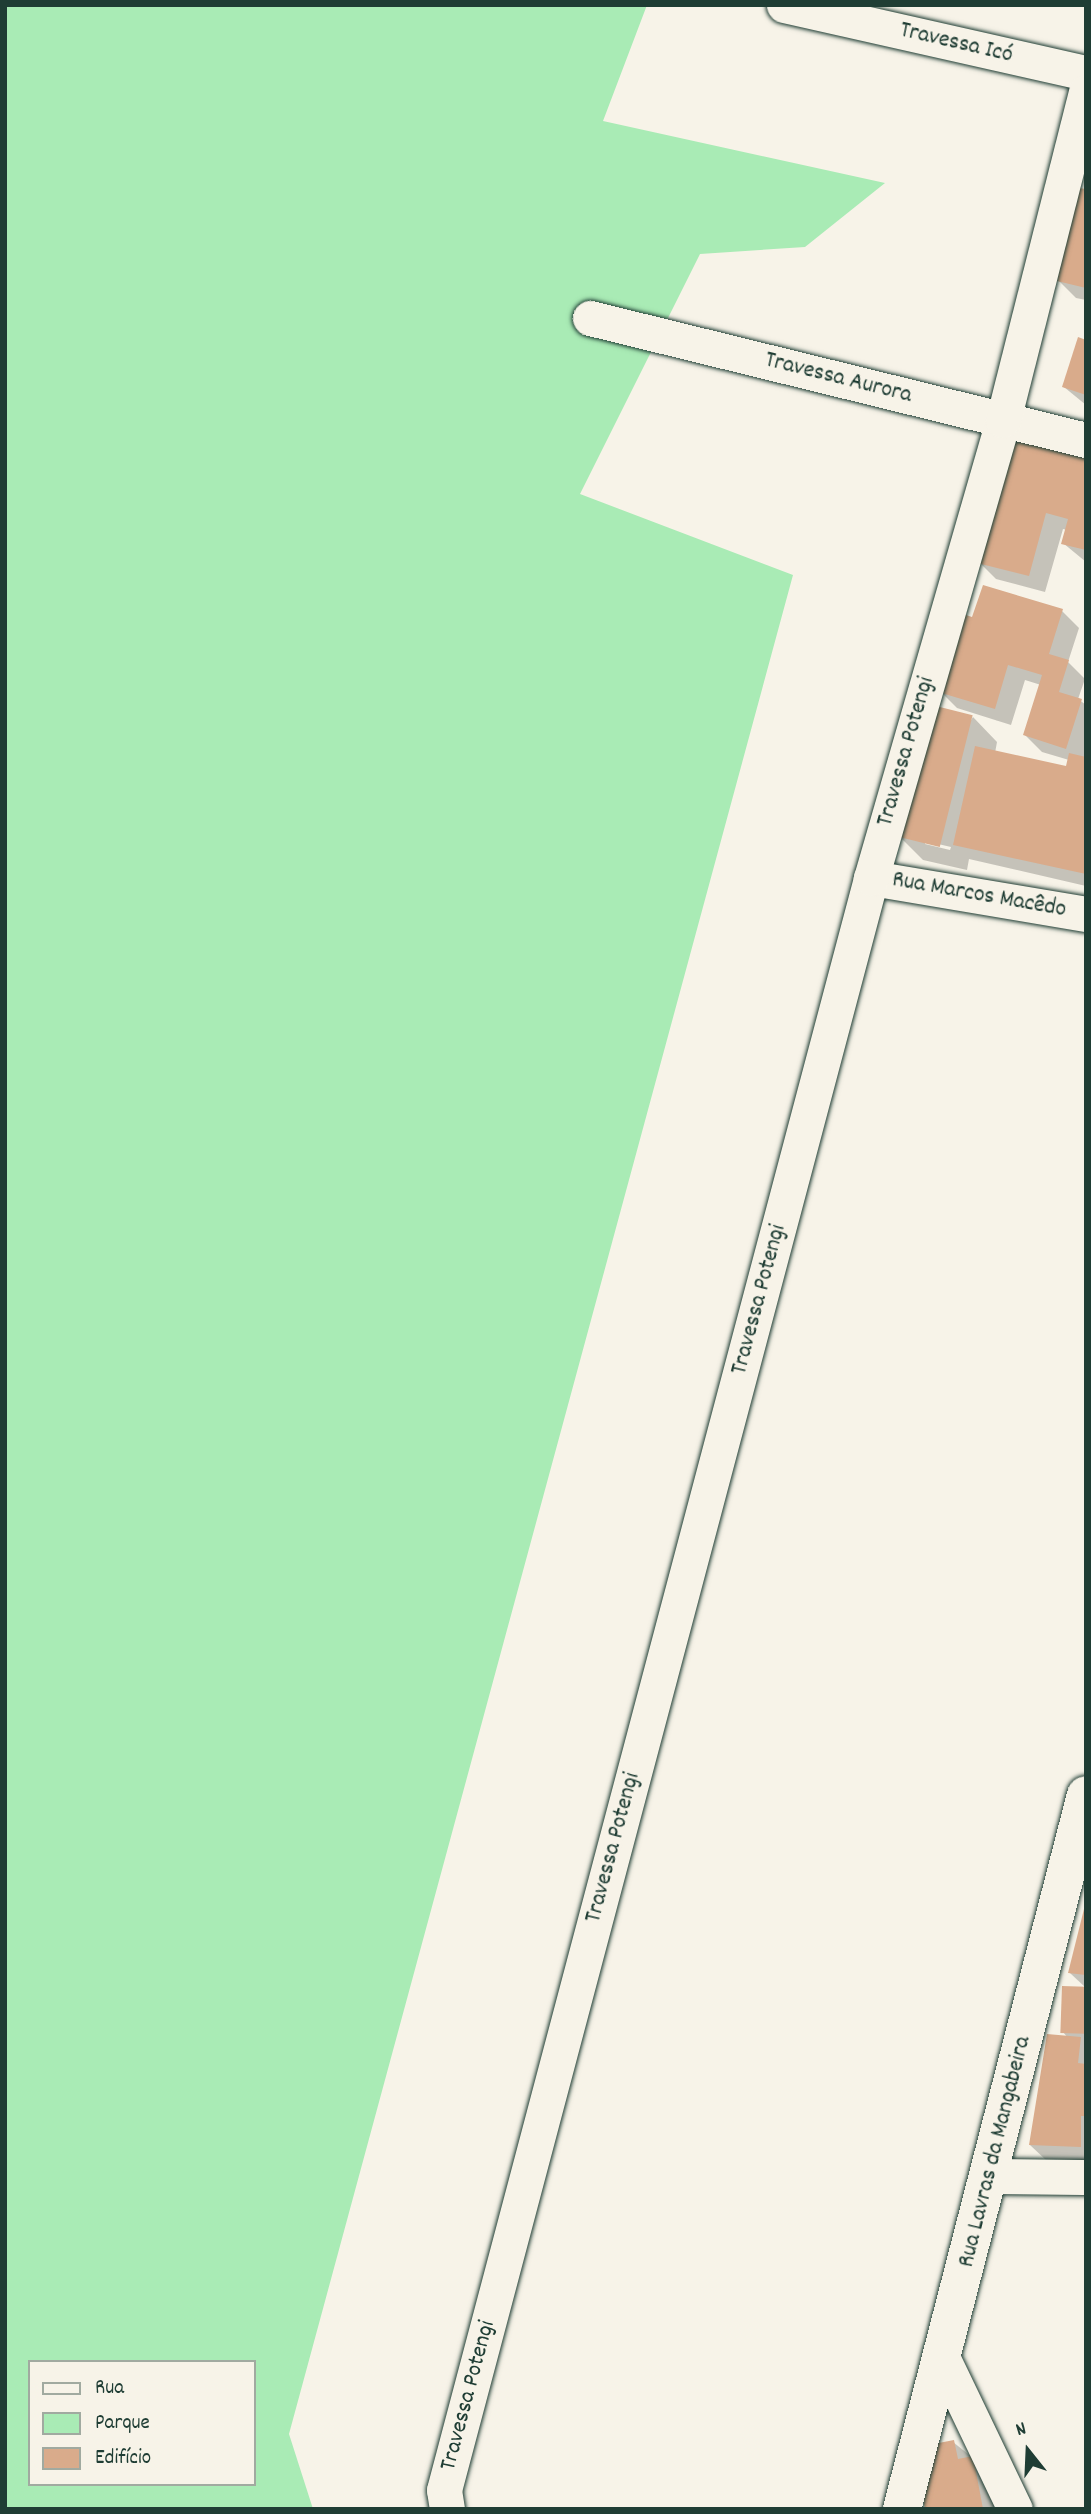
<!DOCTYPE html>
<meta charset="utf-8">
<style>
body{margin:0}
#map{position:relative;width:1091px;height:2514px;overflow:hidden;background:#f7f3e8;font-family:Dekko,sans-serif}
div>[style]{position:absolute}
[style*='--x']{left:calc(var(--x)*1px);top:calc(var(--y)*1px);width:calc(var(--w)*1px);rotate:calc(var(--a)*1deg)}
.green>*{inset:0;background:#a9ebb5}
.shadow>*{inset:0;background:#0003}
.building>*{inset:0;background:#d9ab8b;transform-origin:0 0}
.roads{filter:drop-shadow(0 0 2px #1f3d34) drop-shadow(0 0 2px #1f3d34)}
.street>*{height:35px;margin:-17.5px;padding:0 17.5px;transform-origin:17.5px;border-radius:17.5px;background:#f7f3e8}
.secondary>*{height:38px;margin:-19px;padding:0 19px;transform-origin:19px;border-radius:19px;background:#f7f3e8}
span{translate:-50% -50%;white-space:nowrap;text-align:center;line-height:1.15;-webkit-text-stroke:5px #f7f3e8;paint-order:stroke}
.street-label{font-size:24px;color:#1f3d34}
.frame{position:absolute;inset:0;border:7px solid #1f3d34;pointer-events:none}
.legend{position:absolute;left:28px;top:2360px;width:228px;height:126px;box-sizing:border-box;background:#f7f3e8;border:2px solid #a1aaa0;margin:0;padding:9px 12px;list-style:none;font-size:21px;color:#1f3d34}
.legend li{display:flex;align-items:center;gap:14px;height:35px}
.legend b{width:35px;border:2px solid #a1aaa0}
.north{position:absolute;left:993px;top:2416px;width:70px;height:70px;-webkit-text-stroke:5px #f7f3e8;paint-order:stroke;rotate:342deg;font-size:19px;font-weight:700;line-height:28px;text-align:center;color:#1f3d34}
.north::after{content:'';display:block;margin:auto;width:24px;height:32px;background:#1f3d34;clip-path:polygon(50% 0,100% 100%,50% 72%,0 100%)}
</style>
<div id="map">
<div class="green">
<div style="clip-path:polygon(evenodd,5px 5px,647px 5px,603px 121px,885px 183px,805px 247px,700px 254px,580px 494px,793px 575px,289px 2434px,313px 2509px,5px 2509px,5px 5px,30px 2362px,254px 2362px,254px 2484px,30px 2484px,30px 2362px)"></div>
</div>
<div class="shadow">
<div style="clip-path:polygon(1086px 191px,1086px 300px,1076px 298px,1059px 281px)"></div>
<div style="clip-path:polygon(1086px 342px,1086px 405px,1064px 387px)"></div>
<div style="clip-path:polygon(1086px 458px,1086px 562px,1063px 543px,1067px 530px,1063px 529px,1045px 592px,996px 579px,979px 562px)"></div>
<div style="clip-path:polygon(evenodd,1062px 611px,1079px 628px,1068px 662px,1085px 679px,1078px 699px,1086px 705px,1086px 886px,969px 859px,967px 870px,923px 860px,898px 835px,973px 717px,997px 742px,995px 753px,1067px 768px,1069px 760px,1042px 752px,1025px 735px,1041px 685px,1025px 680px,1011px 725px,957px 708px,940px 691px,974px 619px,1062px 611px,925px 841px,951px 847px,950px 850px,925px 844px,925px 841px)"></div>
<div style="clip-path:polygon(1086px 1909px,1086px 1988px,1070px 1973px)"></div>
<div style="clip-path:polygon(1086px 1989px,1086px 2163px,1047px 2161px,1030px 2145px,1068px 2038px,1063px 2032px)"></div>
<div style="clip-path:polygon(953px 2442px,973px 2458px,996px 2509px,927px 2509px)"></div>
</div>
<div class="building">
<div style="clip-path:polygon(1079px 188px,1086px 189px,1086px 288px,1057px 281px)"></div>
<div style="clip-path:polygon(1078px 337px,1086px 340px,1086px 395px,1062px 387px)"></div>
<div style="clip-path:polygon(1012px 436px,1086px 456px,1086px 550px,1061px 544px,1068px 519px,1046px 513px,1029px 576px,977px 563px)"></div>
<div style="clip-path:polygon(983px 585px,1063px 609px,1049px 654px,1069px 660px,1059px 692px,1082px 699px,1066px 749px,1023px 735px,1042px 675px,1008px 665px,995px 709px,938px 692px,963px 614px,972px 617px)"></div>
<div style="left:928px;top:704px;width:46px;height:136px;rotate:14deg"></div>
<div style="clip-path:polygon(975px 746px,1066px 766px,1069px 753px,1086px 757px,1086px 874px,953px 845px)"></div>
<div style="clip-path:polygon(1085px 1905px,1086px 1975px,1068px 1973px)"></div>
<div style="left:1062px;top:1986px;width:24px;height:47px;rotate:2deg"></div>
<div style="clip-path:polygon(1047px 2034px,1081px 2037px,1078px 2063px,1086px 2064px,1086px 2116px,1081px 2116px,1081px 2147px,1029px 2145px)"></div>
<div style="clip-path:polygon(954px 2440px,958px 2459px,973px 2456px,983px 2509px,925px 2509px,913px 2448px)"></div>
</div>
<div class="roads">
<div class="street">
<div style="--x:784;--y:5;--w:310;--a:12.7"></div>
<div style="--x:590;--y:318;--w:511;--a:13.82"></div>
<div style="--x:871;--y:878;--w:218;--a:9.5"></div>
<div style="--x:990;--y:2176;--w:96;--a:0.6"></div>
<div style="--x:943;--y:2359;--w:166;--a:64.4"></div>
<div style="--x:447;--y:2509;--w:19;--a:-99"></div>
<div style="--x:444;--y:2490;--w:1668;--a:-75.16"></div>
<div style="--x:871;--y:878;--w:477;--a:-73.9"></div>
<div style="--x:1003;--y:420;--w:338;--a:-75.8"></div>
</div>
<div class="secondary">
<div style="--x:902;--y:2509;--w:737;--a:-75.55"></div>
</div>
</div>
<div class="street-label">
<span style="left:956px;top:44px;rotate:13deg">Travessa Icó</span>
<span style="left:838px;top:379px;rotate:14deg">Travessa Aurora</span>
<span style="left:907px;top:752px;rotate:-74deg">Travessa Potengi</span>
<span style="left:979px;top:896px;rotate:10deg">Rua Marcos Macêdo</span>
<span style="left:760px;top:1300px;rotate:-75deg">Travessa Potengi</span>
<span style="left:614px;top:1848px;rotate:-75deg">Travessa Potengi</span>
<span style="left:996px;top:2152px;rotate:-76deg">Rua Lavras da Mangabeira</span>
<span style="left:469px;top:2396px;rotate:-75deg">Travessa Potengi</span>
</div>
<div class="frame"></div>
<ul class="legend">
<li><b style="height:9px;background:#f7f3e8"></b>Rua</li>
<li><b style="height:19px;background:#a9ebb5"></b>Parque</li>
<li><b style="height:19px;background:#d9ab8b"></b>Edifício</li>
</ul>
<div class="north">N</div>
</div>
